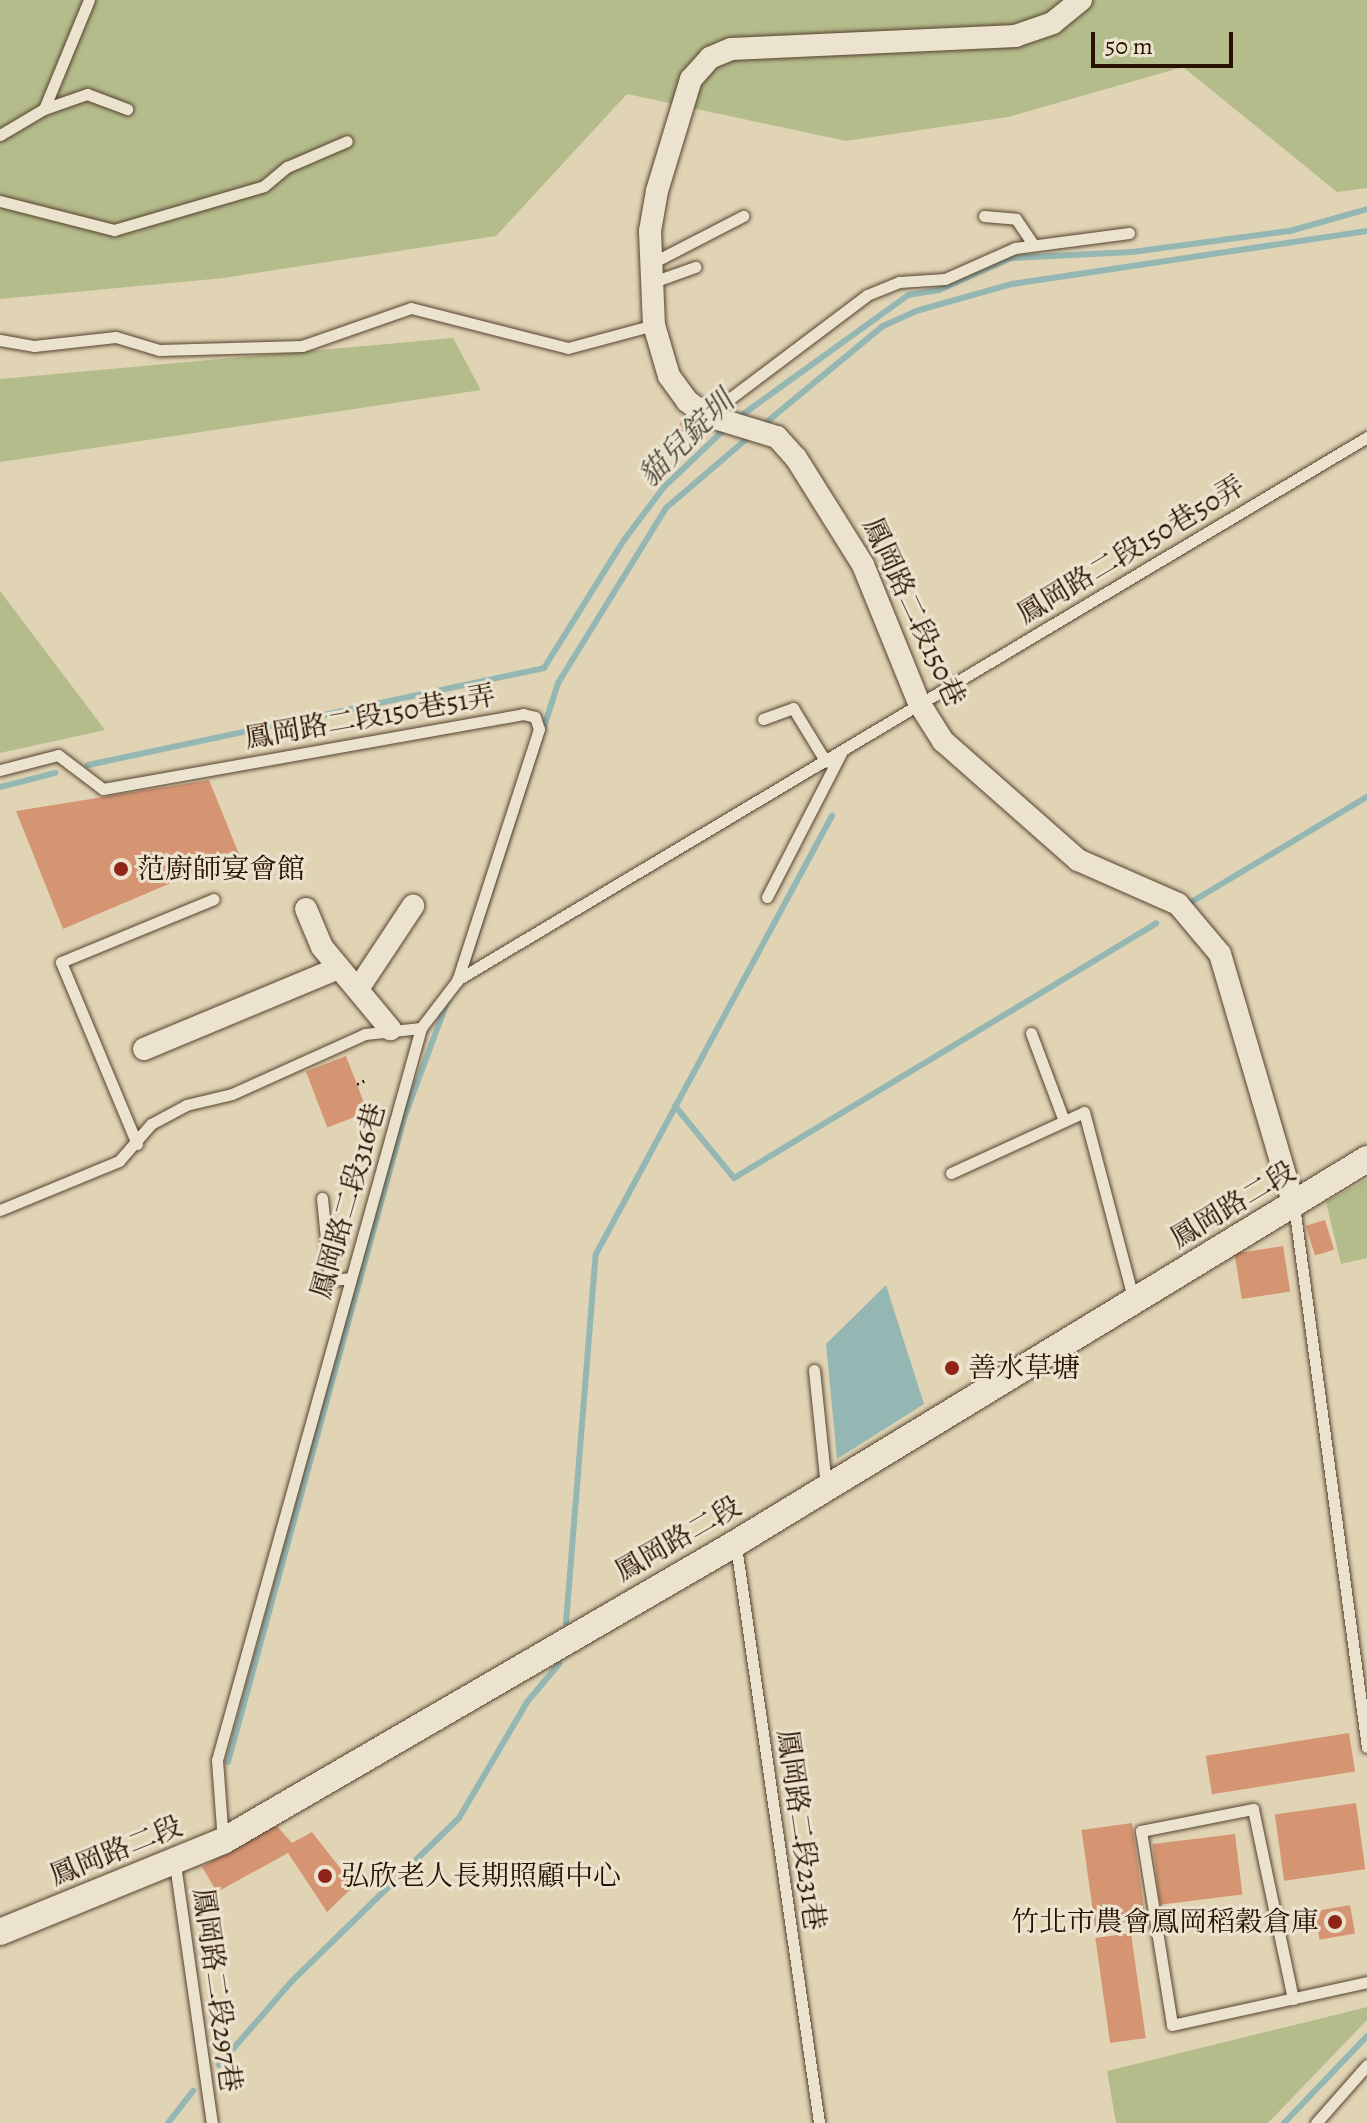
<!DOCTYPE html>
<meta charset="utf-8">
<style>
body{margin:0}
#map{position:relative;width:1367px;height:2123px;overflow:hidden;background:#e1d4b5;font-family:Alegreya,"Noto Serif TC",serif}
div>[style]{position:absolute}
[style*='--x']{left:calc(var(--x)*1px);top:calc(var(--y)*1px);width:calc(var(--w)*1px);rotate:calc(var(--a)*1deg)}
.green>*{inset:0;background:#b5bc8c}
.water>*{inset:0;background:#95b7b3}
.stream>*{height:6px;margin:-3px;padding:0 3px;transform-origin:3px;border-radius:3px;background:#95b7b3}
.building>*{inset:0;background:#d59573;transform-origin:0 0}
.path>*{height:3px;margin-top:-1.5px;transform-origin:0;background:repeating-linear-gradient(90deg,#281101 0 2px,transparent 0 6px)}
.roads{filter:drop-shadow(0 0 2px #56422e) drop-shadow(0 0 2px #56422e)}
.service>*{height:11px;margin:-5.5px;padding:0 5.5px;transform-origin:5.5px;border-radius:5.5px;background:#ece3cf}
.minor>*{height:22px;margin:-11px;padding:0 11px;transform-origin:11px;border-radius:11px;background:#ece3cf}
.tertiary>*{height:26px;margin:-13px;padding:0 13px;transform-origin:13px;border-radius:13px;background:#ece3cf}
.dots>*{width:22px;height:22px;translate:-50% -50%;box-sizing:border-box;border:4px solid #ece3cf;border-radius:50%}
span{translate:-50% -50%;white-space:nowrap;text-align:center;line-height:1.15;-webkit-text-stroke:6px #ece3cf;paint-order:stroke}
.street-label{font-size:28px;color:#281101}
.poi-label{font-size:28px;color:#281101}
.left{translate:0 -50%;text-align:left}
.right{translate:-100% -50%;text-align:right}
.water-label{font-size:30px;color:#4e4b3f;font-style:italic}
.scale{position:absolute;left:1091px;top:32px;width:142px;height:36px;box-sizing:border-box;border:4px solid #281101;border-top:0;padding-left:10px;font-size:24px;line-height:28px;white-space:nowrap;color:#281101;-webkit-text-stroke:6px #ece3cf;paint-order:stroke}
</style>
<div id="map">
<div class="green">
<div style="clip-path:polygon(0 0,1367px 0,1367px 188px,1337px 192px,1183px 67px,1008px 117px,846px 141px,627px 94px,496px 236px,224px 278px,0 299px)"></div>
<div style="clip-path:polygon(453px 338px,481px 390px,0 462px,0 379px)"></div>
<div style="clip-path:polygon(0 591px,105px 730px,0 753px)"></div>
<div style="clip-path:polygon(1367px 1179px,1367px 1258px,1341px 1264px,1326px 1202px)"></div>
<div style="clip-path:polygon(1367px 2007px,1367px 2020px,1268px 2123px,1116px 2123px,1107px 2071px)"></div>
</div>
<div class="water">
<div style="clip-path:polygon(886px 1285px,924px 1404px,837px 1459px,826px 1344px)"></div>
</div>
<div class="stream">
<div style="--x:735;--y:420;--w:213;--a:-35.8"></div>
<div style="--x:908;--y:295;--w:31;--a:-9"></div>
<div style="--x:939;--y:290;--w:79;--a:-24"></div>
<div style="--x:1011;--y:258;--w:121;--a:-2.8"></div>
<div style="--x:1132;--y:252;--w:159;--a:-7.6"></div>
<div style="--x:1290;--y:231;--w:80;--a:-15.9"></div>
<div style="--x:762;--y:426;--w:157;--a:-39.6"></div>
<div style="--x:883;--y:326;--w:36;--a:-24"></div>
<div style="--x:916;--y:311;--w:100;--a:-15.7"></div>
<div style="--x:1012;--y:284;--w:359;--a:-8.5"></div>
<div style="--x:88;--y:765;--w:466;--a:-12"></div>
<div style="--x:544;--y:668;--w:151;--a:-58"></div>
<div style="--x:624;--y:540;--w:66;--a:-53"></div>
<div style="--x:664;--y:487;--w:87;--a:-43.6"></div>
<div style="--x:0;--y:787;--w:57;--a:-14.3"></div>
<div style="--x:1188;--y:904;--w:209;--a:-30.9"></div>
<div style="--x:469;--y:959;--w:290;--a:-72.1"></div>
<div style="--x:558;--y:683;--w:206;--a:-58.3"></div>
<div style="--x:666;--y:508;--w:111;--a:-40.6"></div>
<div style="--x:675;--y:1106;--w:93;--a:50.7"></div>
<div style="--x:734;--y:1178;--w:493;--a:-31.1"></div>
<div style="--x:566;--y:1623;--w:370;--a:-85.4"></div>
<div style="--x:596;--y:1254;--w:498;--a:-61.7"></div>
<div style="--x:228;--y:1762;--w:668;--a:-74.71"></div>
<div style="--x:404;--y:1118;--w:126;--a:-69.6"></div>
<div style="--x:219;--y:2065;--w:111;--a:-49"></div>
<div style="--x:292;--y:1981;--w:233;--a:-44.3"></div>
<div style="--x:459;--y:1818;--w:134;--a:-59.6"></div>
<div style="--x:527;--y:1702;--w:50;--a:-49.9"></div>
<div style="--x:168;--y:2123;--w:41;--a:-52"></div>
<div style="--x:1284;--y:2123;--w:120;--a:-46.3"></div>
</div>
<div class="building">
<div style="left:680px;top:421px;width:16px;height:11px;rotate:4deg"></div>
<div style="clip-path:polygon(209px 780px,239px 854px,63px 929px,16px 811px)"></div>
<div style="left:346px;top:1056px;width:60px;height:43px;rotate:69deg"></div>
<div style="left:1325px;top:1220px;width:31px;height:20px;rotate:73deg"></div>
<div style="left:1283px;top:1246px;width:46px;height:49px;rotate:81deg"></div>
<div style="left:1349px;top:1733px;width:39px;height:145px;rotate:81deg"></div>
<div style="left:1356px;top:1803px;width:67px;height:82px;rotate:82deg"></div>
<div style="left:1132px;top:1823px;width:97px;height:51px;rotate:82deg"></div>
<div style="clip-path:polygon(275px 1824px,292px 1843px,312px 1832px,354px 1886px,327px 1912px,288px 1853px,217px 1892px,202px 1867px)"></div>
<div style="left:1235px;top:1834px;width:61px;height:83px;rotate:83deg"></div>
<div style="left:1350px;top:1905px;width:29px;height:36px;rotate:80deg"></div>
<div style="left:1131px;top:1933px;width:106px;height:36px;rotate:82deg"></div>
</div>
<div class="path">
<div style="--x:357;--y:1084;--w:10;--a:-24"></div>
</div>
<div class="roads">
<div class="service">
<div style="--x:44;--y:109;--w:46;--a:-19.2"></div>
<div style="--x:87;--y:94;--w:43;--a:20.6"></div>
<div style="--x:0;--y:135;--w:51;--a:-30.6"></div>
<div style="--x:44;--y:109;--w:118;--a:-67.6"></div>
<div style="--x:0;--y:201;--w:118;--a:14.3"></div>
<div style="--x:114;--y:230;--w:156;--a:-16.3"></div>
<div style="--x:264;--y:186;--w:30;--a:-40"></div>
<div style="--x:287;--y:167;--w:65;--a:-23.4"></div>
<div style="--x:984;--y:216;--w:32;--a:5"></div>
<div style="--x:1016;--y:219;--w:30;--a:56"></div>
<div style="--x:650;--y:264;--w:105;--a:-27.3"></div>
<div style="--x:653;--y:282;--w:45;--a:-19.7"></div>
<div style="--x:0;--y:340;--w:35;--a:10"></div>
<div style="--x:34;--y:346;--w:82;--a:-6.3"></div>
<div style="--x:116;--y:337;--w:45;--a:16.8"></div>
<div style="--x:159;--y:350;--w:143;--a:-1.6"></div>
<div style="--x:302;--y:346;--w:115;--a:-19.2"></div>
<div style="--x:411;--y:308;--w:162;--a:14.3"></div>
<div style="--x:568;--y:348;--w:89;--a:-15"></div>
<div style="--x:708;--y:415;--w:199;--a:-37"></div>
<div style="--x:867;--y:295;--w:35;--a:-22"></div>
<div style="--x:899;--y:282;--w:46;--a:-3.7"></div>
<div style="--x:945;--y:279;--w:77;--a:-23.9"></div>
<div style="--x:1015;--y:248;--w:115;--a:-7.5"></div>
<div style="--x:763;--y:719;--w:32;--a:-20"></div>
<div style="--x:793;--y:708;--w:63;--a:58.6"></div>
<div style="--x:0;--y:770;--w:60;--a:-14.5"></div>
<div style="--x:58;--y:755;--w:56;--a:37.1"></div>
<div style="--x:103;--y:789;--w:427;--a:-10.1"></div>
<div style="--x:523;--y:714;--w:12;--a:14"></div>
<div style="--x:535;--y:717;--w:13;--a:72"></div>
<div style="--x:539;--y:729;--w:265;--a:108"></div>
<div style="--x:457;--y:981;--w:59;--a:127.5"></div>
<div style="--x:421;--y:1028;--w:760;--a:105.57"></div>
<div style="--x:217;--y:1760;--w:81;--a:85.8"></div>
<div style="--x:767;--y:897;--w:164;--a:-62.8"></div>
<div style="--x:457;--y:980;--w:1060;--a:-30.82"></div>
<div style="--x:1031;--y:1033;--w:94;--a:69.4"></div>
<div style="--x:137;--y:1144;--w:197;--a:-112.7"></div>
<div style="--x:61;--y:962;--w:165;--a:-22.4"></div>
<div style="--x:951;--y:1173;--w:146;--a:-24.6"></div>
<div style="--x:1084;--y:1112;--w:196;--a:75.2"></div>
<div style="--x:322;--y:1198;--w:82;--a:84.4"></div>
<div style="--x:330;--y:1280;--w:21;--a:-5"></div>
<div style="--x:1294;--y:1206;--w:546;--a:82.32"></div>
<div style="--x:0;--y:1210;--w:129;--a:-22.4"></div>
<div style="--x:119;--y:1161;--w:49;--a:-49.1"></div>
<div style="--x:151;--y:1124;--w:40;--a:-28"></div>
<div style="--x:186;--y:1105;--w:47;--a:-13.4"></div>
<div style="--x:232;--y:1094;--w:146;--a:-24.3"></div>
<div style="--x:365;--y:1034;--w:56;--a:-6.1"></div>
<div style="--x:814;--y:1370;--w:118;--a:84.1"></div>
<div style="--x:736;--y:1546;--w:583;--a:81.81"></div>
<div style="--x:175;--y:1864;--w:262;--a:81.9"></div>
<div style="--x:1293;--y:1999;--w:194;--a:-101.9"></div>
<div style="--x:1253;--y:1809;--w:114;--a:168.9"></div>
<div style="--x:1141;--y:1831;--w:196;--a:80.9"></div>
<div style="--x:1172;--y:2025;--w:200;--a:-12.4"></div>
<div style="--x:1316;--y:2123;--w:77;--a:-48.7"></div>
</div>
<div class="minor">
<div style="--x:1081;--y:0;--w:36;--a:141"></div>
<div style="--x:1053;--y:23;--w:39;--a:161"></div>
<div style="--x:1016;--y:36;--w:285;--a:177.4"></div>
<div style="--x:731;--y:49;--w:23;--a:157"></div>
<div style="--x:710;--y:58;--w:28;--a:132"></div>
<div style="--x:691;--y:79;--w:117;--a:106.9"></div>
<div style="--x:657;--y:191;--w:41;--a:99.9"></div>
<div style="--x:650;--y:231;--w:94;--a:87.6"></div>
<div style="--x:654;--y:325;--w:53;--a:73.6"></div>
<div style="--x:669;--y:376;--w:31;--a:54"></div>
<div style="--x:687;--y:401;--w:26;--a:36"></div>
<div style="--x:708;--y:416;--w:72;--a:16.9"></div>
<div style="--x:777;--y:437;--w:28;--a:48"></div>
<div style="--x:796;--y:458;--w:126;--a:57.9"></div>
<div style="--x:863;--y:565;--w:149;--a:67.9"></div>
<div style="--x:919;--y:703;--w:45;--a:57.7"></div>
<div style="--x:943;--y:741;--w:180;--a:41.4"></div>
<div style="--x:1078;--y:860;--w:109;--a:23.7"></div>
<div style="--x:1178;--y:904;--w:65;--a:50"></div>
<div style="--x:1220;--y:954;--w:263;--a:73.6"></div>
<div style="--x:306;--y:909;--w:41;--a:67.2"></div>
<div style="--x:322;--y:947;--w:107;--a:50.3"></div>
<div style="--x:358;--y:989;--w:100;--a:-56.5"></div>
<div style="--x:144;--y:1049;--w:211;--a:-22.6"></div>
</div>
<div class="tertiary">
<div style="--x:0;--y:1932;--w:241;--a:-22.2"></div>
<div style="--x:223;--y:1841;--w:593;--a:-30.15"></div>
<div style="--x:736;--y:1543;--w:739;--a:-31.32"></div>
</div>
</div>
<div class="dots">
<div style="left:121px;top:869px;background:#8f2418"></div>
<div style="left:952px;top:1368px;background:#8f2418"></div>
<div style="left:325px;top:1876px;background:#8f2418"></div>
<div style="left:1335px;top:1922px;background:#8f2418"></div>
</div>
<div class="street-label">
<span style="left:1131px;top:550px;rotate:-31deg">鳳岡路二段150巷50弄</span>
<span style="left:914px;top:612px;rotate:65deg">鳳岡路二段150巷</span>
<span style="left:370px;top:717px;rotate:-10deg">鳳岡路二段150巷51弄</span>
<span style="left:348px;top:1201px;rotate:-74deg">鳳岡路二段316巷</span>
<span style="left:1233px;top:1205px;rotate:-31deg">鳳岡路二段</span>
<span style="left:678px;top:1539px;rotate:-30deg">鳳岡路二段</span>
<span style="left:801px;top:1830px;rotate:82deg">鳳岡路二段231巷</span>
<span style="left:116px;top:1851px;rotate:-22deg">鳳岡路二段</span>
<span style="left:217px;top:1990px;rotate:82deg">鳳岡路二段297巷</span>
</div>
<div class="poi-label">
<span class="left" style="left:137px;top:869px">范廚師宴會館</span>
<span class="left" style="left:968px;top:1368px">善水草塘</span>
<span class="left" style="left:341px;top:1876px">弘欣老人長期照顧中心</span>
<span class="right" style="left:1319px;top:1922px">竹北市農會鳳岡稻穀倉庫</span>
</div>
<div class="water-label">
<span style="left:686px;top:439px;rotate:-45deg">貓兒錠圳</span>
</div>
<div class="scale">50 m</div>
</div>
